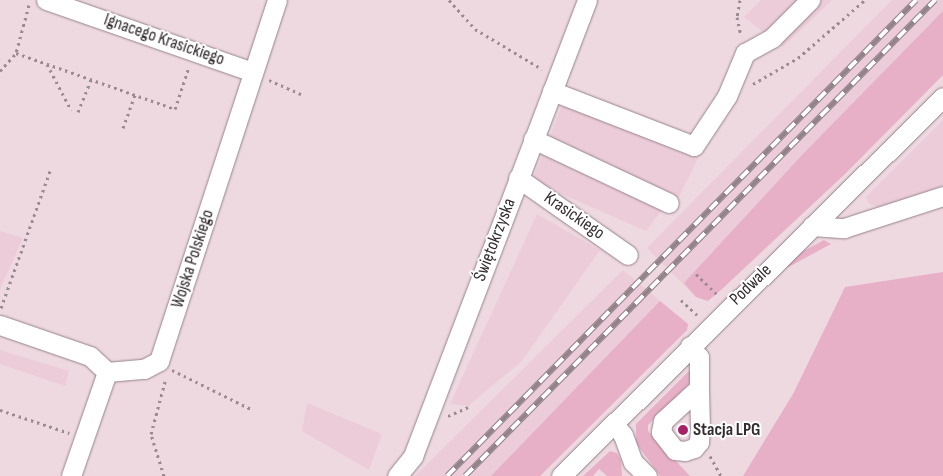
<!DOCTYPE html>
<meta charset="utf-8">
<style>
body{margin:0}
#map{position:relative;width:943px;height:476px;overflow:hidden;background:#efd9e1;font-family:"Sofia Sans Condensed",sans-serif}
div>[style]{position:absolute}
[style*='--x']{left:calc(var(--x)*1px);top:calc(var(--y)*1px);width:calc(var(--w)*1px);rotate:calc(var(--a)*1deg)}
.built>*{inset:0;background:#ebccd8}
.green>*{inset:0;background:#e8b0c6}
.path>*{height:3px;margin-top:-1.5px;transform-origin:0;background:repeating-linear-gradient(90deg,#9a8b90 0 2.5px,transparent 0 6.5px)}
.roads{filter:drop-shadow(0 0 1px #97838a) drop-shadow(0 0 1px #97838a)}
.minor>*{height:19px;margin:-9.5px;padding:0 9.5px;transform-origin:9.5px;border-radius:9.5px;background:#fff}
.rail>*{height:5.5px;margin-top:-2.75px;transform-origin:0;background:repeating-linear-gradient(90deg,#fff 0 11px,#928388 0 22px);box-sizing:border-box;border-block:1px solid #928388}
.dots>*{width:14px;height:14px;translate:-50% -50%;box-sizing:border-box;border:2px solid #fff;border-radius:50%}
span{translate:-50% -50%;white-space:nowrap;text-align:center;line-height:1.15;-webkit-text-stroke:4px #fff;paint-order:stroke}
.street-label{font-size:18px;color:#342c2f}
.poi-label{font-size:18px;color:#342c2f;font-weight:700}
.left{translate:0 -50%;text-align:left}
</style>
<div id="map">
<div class="built">
<div style="clip-path:polygon(761px 0,832px 0,783px 47px,744px 17px)"></div>
<div style="clip-path:polygon(892px 0,943px 0,943px 75px,845px 174px,722px 289px,708px 301px,696px 297px,647px 248px)"></div>
<div style="clip-path:polygon(569px 88px,706px 142px,679px 197px,670px 199px,646px 231px,532px 181px)"></div>
<div style="clip-path:polygon(943px 120px,943px 186px,879px 207px,869px 204px,866px 197px)"></div>
<div style="clip-path:polygon(537px 214px,600px 250px,522px 361px,468px 406px,450px 404px)"></div>
<div style="clip-path:polygon(0 231px,23px 238px,0 289px)"></div>
<div style="clip-path:polygon(623px 270px,688px 324px,687px 330px,540px 476px,415px 476px)"></div>
<div style="clip-path:polygon(0 350px,69px 371px,65px 386px,0 364px)"></div>
<div style="clip-path:polygon(307px 403px,382px 434px,369px 470px,302px 431px)"></div>
</div>
<div class="green">
<div style="clip-path:polygon(943px 11px,943px 75px,845px 174px,722px 289px,708px 301px,696px 297px,684px 283px,802px 155px)"></div>
<div style="clip-path:polygon(824px 240px,831px 244px,783px 270px,800px 253px)"></div>
<div style="clip-path:polygon(943px 272px,943px 476px,743px 476px,793px 394px,845px 287px)"></div>
<div style="clip-path:polygon(660px 301px,688px 324px,687px 330px,540px 476px,491px 476px)"></div>
<div style="clip-path:polygon(692px 368px,692px 381px,648px 425px,648px 431px,690px 476px,660px 476px,636px 443px,636px 424px)"></div>
<div style="clip-path:polygon(610px 451px,617px 453px,621px 460px,622px 476px,607px 476px,599px 469px,593px 476px,583px 476px)"></div>
</div>
<div class="path">
<div style="--x:449;--y:0;--w:39;--a:48"></div>
<div style="--x:475;--y:29;--w:78;--a:30.8"></div>
<div style="--x:740;--y:0;--w:17;--a:100"></div>
<div style="--x:737;--y:17;--w:19;--a:78"></div>
<div style="--x:29;--y:5;--w:50;--a:105.2"></div>
<div style="--x:16;--y:53;--w:169;--a:19.4"></div>
<div style="--x:175;--y:109;--w:44;--a:-71.6"></div>
<div style="--x:47;--y:64;--w:52;--a:62.4"></div>
<div style="--x:0;--y:71;--w:24;--a:-48"></div>
<div style="--x:269;--y:80;--w:35;--a:24"></div>
<div style="--x:753;--y:84;--w:52;--a:-30"></div>
<div style="--x:798;--y:58;--w:89;--a:-40.9"></div>
<div style="--x:78;--y:112;--w:35;--a:-68"></div>
<div style="--x:123;--y:128;--w:35;--a:-70"></div>
<div style="--x:696;--y:274;--w:32;--a:44"></div>
<div style="--x:681;--y:300;--w:22;--a:43"></div>
<div style="--x:1;--y:308;--w:149;--a:-70.3"></div>
<div style="--x:172;--y:370;--w:90;--a:26.3"></div>
<div style="--x:0;--y:410;--w:73;--a:18.4"></div>
<div style="--x:448;--y:416;--w:22;--a:-24"></div>
<div style="--x:710;--y:456;--w:23;--a:61"></div>
<div style="--x:164;--y:476;--w:44;--a:-107.2"></div>
<div style="--x:151;--y:434;--w:58;--a:-75"></div>
</div>
<div class="roads">
<div class="minor">
<div style="--x:46;--y:0;--w:219;--a:19.2"></div>
<div style="--x:552;--y:91;--w:152;--a:21.2"></div>
<div style="--x:694;--y:146;--w:60;--a:-56.6"></div>
<div style="--x:727;--y:96;--w:47;--a:-67.3"></div>
<div style="--x:745;--y:53;--w:31;--a:-29"></div>
<div style="--x:772;--y:38;--w:54;--a:-45"></div>
<div style="--x:533;--y:139;--w:150;--a:25.2"></div>
<div style="--x:518;--y:178;--w:134;--a:35"></div>
<div style="--x:812;--y:226;--w:32;--a:4"></div>
<div style="--x:844;--y:228;--w:104;--a:-17.9"></div>
<div style="--x:0;--y:325;--w:95;--a:19"></div>
<div style="--x:90;--y:356;--w:23;--a:43"></div>
<div style="--x:690;--y:346;--w:14;--a:51"></div>
<div style="--x:699;--y:357;--w:31;--a:90"></div>
<div style="--x:699;--y:388;--w:40;--a:88.6"></div>
<div style="--x:700;--y:428;--w:14;--a:94"></div>
<div style="--x:699;--y:442;--w:8;--a:130"></div>
<div style="--x:694;--y:448;--w:9;--a:162"></div>
<div style="--x:685;--y:451;--w:10;--a:-174"></div>
<div style="--x:675;--y:450;--w:23;--a:-128"></div>
<div style="--x:661;--y:432;--w:11;--a:-80"></div>
<div style="--x:663;--y:421;--w:49;--a:-42.5"></div>
<div style="--x:107;--y:372;--w:37;--a:-5"></div>
<div style="--x:144;--y:369;--w:17;--a:-28"></div>
<div style="--x:159;--y:361;--w:380;--a:-71.9"></div>
<div style="--x:614;--y:424;--w:14;--a:51"></div>
<div style="--x:623;--y:435;--w:29;--a:70"></div>
<div style="--x:633;--y:462;--w:20;--a:45"></div>
<div style="--x:71;--y:476;--w:110;--a:-70.9"></div>
<div style="--x:397;--y:476;--w:26;--a:-51"></div>
<div style="--x:413;--y:456;--w:488;--a:-69.1"></div>
<div style="--x:561;--y:476;--w:538;--a:-44.77"></div>
</div>
</div>
<div class="rail">
<div style="--x:447;--y:476;--w:668;--a:-45.42"></div>
<div style="--x:465;--y:476;--w:669;--a:-45.36"></div>
</div>
<div class="dots">
<div style="left:683px;top:430px;background:#a72169"></div>
</div>
<div class="street-label">
<span style="left:164px;top:40px;rotate:19deg">Ignacego Krasickiego</span>
<span style="left:574px;top:216px;rotate:35deg">Krasickiego</span>
<span style="left:495px;top:240px;rotate:-69deg">Świętokrzyska</span>
<span style="left:193px;top:259px;rotate:-72deg">Wojska Polskiego</span>
<span style="left:751px;top:285px;rotate:-44deg">Podwale</span>
</div>
<div class="poi-label">
<span class="left" style="left:693px;top:430px">Stacja LPG</span>
</div>
</div>
